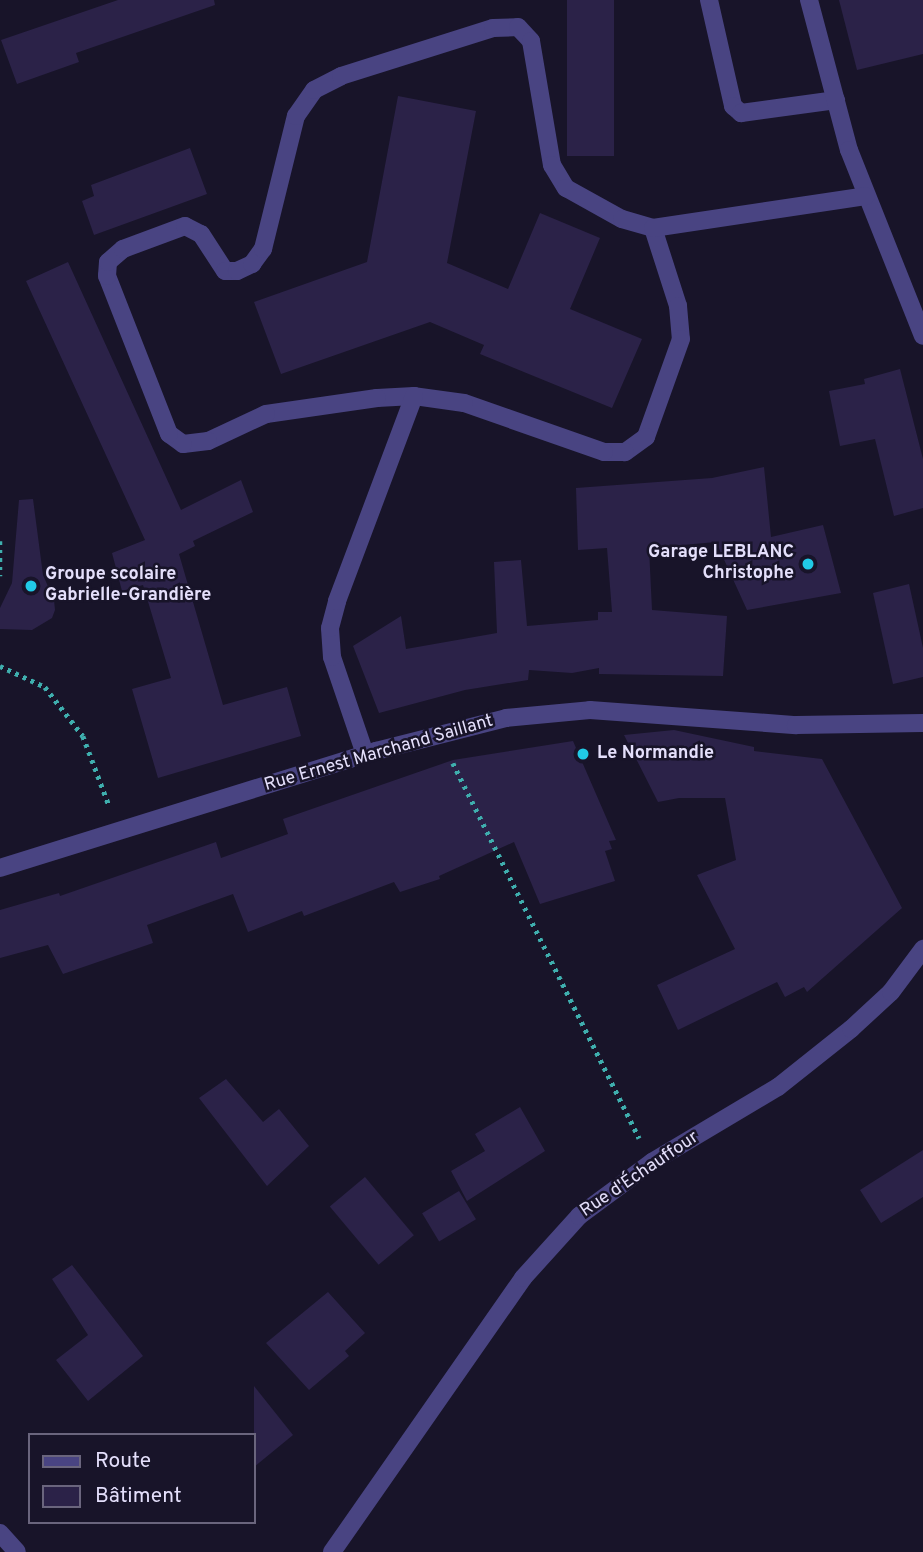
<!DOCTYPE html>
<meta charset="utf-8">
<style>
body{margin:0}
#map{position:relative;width:923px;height:1552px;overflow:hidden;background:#181429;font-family:Overpass,sans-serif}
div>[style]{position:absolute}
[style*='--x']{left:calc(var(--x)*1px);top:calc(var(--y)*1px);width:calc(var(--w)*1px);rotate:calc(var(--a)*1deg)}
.building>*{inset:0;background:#2b2248;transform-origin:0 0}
.path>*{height:4.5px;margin-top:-2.25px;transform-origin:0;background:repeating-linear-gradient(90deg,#3fafae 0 3.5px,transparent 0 8.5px)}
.minor>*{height:18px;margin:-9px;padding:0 9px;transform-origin:9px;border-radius:9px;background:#494482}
.dots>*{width:19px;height:19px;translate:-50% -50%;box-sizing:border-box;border:4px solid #181429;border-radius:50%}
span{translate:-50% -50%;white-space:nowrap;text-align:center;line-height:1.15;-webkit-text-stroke:5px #181429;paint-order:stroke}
.poi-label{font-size:18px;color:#e4dffb;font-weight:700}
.right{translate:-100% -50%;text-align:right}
.left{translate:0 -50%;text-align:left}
.street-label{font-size:18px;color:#e4dffb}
.legend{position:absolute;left:28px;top:1433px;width:228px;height:91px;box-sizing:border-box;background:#181429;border:2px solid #6a657d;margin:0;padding:9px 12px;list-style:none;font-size:21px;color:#e4dffb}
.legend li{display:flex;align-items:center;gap:14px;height:35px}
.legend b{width:35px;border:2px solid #6a657d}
</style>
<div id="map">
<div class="building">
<div style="clip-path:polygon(118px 0,214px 0,215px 5px,76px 53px,79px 62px,17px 84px,1px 40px)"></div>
<div style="left:567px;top:0;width:47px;height:156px"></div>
<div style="clip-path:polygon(839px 0,923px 0,923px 54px,857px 70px)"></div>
<div style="clip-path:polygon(398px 96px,476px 111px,447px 263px,508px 289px,540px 213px,600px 238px,570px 309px,642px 339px,612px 408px,480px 354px,484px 345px,430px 322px,281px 374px,254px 302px,367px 262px)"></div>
<div style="clip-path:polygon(190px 148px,207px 194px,94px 235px,82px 201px,94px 196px,91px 185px)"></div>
<div style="clip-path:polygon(68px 262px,181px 510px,241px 480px,253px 512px,193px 541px,195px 546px,179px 554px,223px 705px,287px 687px,301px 736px,158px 778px,132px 689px,171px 678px,143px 585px,122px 591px,112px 553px,145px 540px,26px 281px)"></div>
<div style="clip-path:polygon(900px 369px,923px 459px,923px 508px,894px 516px,875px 439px,840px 446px,829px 391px,865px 384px,864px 379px)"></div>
<div style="clip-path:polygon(764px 467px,771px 537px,823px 525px,841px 593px,747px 610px,716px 542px,649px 548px,652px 610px,727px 616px,723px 676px,599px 674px,599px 668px,572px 673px,529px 670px,528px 680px,465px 690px,379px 713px,353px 646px,401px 616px,406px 649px,497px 633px,494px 562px,521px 560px,527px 626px,598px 620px,598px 612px,612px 612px,607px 548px,578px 550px,576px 488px,712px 478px)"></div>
<div style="clip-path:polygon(33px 499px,43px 575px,54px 600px,55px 610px,52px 618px,32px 630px,0 629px,0 608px,12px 583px,19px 500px)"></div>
<div style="clip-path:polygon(909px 584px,923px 648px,923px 677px,893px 684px,873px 593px)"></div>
<div style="clip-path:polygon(674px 730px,754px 747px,754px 751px,822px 759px,902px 908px,807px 992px,804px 987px,785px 997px,777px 982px,678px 1030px,657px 985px,735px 949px,697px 875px,736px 860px,725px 798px,679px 798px,658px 802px,624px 735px)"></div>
<div style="clip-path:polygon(573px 741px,616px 840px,609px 841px,612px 849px,605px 851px,615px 881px,540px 904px,514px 842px,439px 876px,440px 879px,400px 892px,394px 882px,304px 916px,302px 911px,248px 932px,233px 894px,147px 925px,153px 943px,63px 974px,48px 945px,0 958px,0 910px,59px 893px,60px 896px,216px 842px,221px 858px,288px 834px,283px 819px,453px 760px)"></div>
<div style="clip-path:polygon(226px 1079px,263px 1122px,279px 1109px,309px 1146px,267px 1186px,199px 1098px)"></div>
<div style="clip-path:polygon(520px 1107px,545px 1151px,467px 1201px,451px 1171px,485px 1151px,475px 1134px)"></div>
<div style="clip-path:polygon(923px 1150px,923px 1197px,881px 1223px,860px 1190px)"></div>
<div style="left:365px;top:1177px;width:76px;height:46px;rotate:50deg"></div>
<div style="left:459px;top:1191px;width:33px;height:43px;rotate:59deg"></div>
<div style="clip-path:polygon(72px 1265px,143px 1356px,88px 1401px,56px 1360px,88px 1335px,52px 1279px)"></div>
<div style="clip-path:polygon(328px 1292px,365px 1333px,345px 1351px,349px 1356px,309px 1390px,266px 1343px)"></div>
<div style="clip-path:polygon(254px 1386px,293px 1435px,254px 1467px)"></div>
</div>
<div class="path">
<div style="--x:0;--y:541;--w:35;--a:90"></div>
<div style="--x:0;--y:666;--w:50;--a:25"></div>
<div style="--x:45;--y:687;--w:62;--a:52.2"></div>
<div style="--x:83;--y:736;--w:74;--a:69.4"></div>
<div style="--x:453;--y:763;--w:419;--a:63.6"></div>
</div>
<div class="minor">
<div style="--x:709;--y:0;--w:109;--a:77.2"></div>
<div style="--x:733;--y:106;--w:11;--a:41"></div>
<div style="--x:741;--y:113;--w:96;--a:-7.8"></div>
<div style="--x:809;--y:0;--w:155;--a:75.1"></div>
<div style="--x:849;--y:150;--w:200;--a:68.3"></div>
<div style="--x:653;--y:228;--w:82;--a:72.2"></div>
<div style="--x:678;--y:306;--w:33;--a:85"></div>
<div style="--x:681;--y:339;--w:104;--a:109.7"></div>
<div style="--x:646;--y:437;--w:26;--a:144"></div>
<div style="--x:625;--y:452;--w:21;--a:180"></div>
<div style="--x:604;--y:452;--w:148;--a:-160.7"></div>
<div style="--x:464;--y:403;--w:50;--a:-172"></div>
<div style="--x:414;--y:396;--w:37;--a:177"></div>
<div style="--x:377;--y:398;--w:112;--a:171.8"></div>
<div style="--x:266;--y:414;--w:64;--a:155"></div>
<div style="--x:208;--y:441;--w:25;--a:173"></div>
<div style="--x:183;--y:444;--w:17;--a:-144"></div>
<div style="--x:169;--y:434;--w:170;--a:-111.4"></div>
<div style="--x:107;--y:276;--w:14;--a:-86"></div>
<div style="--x:108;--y:262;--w:20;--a:-41"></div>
<div style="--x:123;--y:249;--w:66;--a:-20.4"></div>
<div style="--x:185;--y:226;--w:18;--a:27"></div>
<div style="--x:201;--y:234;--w:44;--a:57"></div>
<div style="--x:225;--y:271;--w:12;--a:0"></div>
<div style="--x:237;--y:271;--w:17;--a:-25"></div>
<div style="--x:252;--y:264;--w:19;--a:-54"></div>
<div style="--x:263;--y:249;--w:137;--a:-76.1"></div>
<div style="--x:296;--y:116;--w:32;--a:-55"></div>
<div style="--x:314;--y:90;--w:30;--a:-27"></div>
<div style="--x:341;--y:76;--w:159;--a:-17.5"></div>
<div style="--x:493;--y:28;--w:25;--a:-2"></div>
<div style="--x:518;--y:27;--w:19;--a:47"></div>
<div style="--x:531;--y:41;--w:126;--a:80.4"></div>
<div style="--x:552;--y:165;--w:27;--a:59"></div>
<div style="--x:566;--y:188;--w:64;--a:29"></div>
<div style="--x:622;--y:219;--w:32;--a:16"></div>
<div style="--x:653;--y:228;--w:215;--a:-8.5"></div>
<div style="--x:365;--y:754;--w:102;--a:-108.8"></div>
<div style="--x:332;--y:657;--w:29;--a:-94"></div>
<div style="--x:330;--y:628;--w:28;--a:-75"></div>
<div style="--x:337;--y:601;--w:219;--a:-69.4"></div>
<div style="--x:0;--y:868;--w:394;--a:-17.3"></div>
<div style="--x:376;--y:751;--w:134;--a:-14.2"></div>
<div style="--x:506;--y:718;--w:84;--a:-5.4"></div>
<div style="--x:590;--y:710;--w:207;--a:4.2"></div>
<div style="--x:796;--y:725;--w:127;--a:-0.9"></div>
<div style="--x:0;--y:1533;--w:25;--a:48"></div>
<div style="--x:332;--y:1552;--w:334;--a:-55.1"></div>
<div style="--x:523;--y:1278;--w:84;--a:-47.9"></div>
<div style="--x:579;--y:1216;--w:91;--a:-36.5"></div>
<div style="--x:652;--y:1162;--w:147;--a:-30.8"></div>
<div style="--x:778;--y:1087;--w:93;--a:-38.5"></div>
<div style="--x:851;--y:1029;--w:54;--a:-42.8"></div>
<div style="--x:891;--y:992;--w:54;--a:-53.3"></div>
</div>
<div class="dots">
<div style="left:808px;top:564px;background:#21cae6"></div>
<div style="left:31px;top:586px;background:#21cae6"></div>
<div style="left:583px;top:754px;background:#21cae6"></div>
</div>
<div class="poi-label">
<span class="right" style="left:794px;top:564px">Garage LEBLANC<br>Christophe</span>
<span class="left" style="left:45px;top:586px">Groupe scolaire<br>Gabrielle-Grandière</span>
<span class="left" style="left:597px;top:754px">Le Normandie</span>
</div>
<div class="street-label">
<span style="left:379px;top:754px;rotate:-16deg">Rue Ernest Marchand Saillant</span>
<span style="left:640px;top:1175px;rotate:-34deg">Rue d'Échauffour</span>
</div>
<ul class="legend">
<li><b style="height:9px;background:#494482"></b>Route</li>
<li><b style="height:19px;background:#2b2248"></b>Bâtiment</li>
</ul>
</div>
